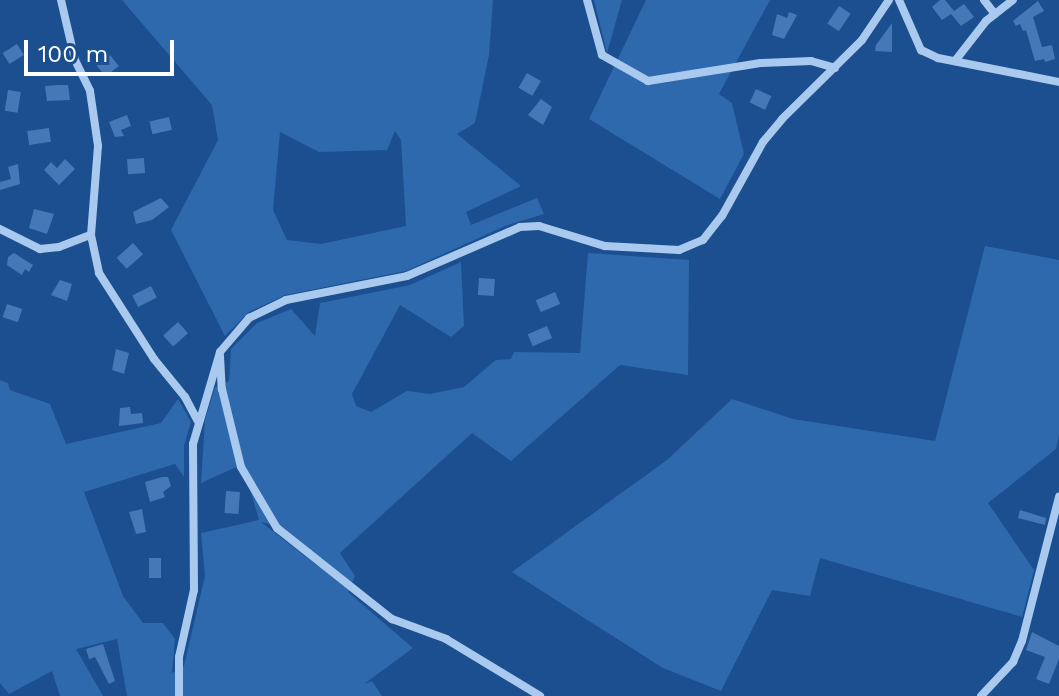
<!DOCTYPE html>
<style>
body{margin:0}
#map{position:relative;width:1059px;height:696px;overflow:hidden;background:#1b4f8f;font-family:"Work Sans",sans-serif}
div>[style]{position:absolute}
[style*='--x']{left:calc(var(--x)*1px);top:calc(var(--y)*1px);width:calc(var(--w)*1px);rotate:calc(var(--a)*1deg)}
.green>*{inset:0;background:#2e69ad}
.building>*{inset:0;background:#4478b7;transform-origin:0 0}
.minor>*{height:8px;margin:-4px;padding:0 4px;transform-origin:4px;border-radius:4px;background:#a9c9ee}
span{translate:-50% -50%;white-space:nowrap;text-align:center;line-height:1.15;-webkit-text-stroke:6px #1b4f8f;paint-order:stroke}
.scale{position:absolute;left:24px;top:40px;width:150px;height:36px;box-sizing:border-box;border:4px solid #fff;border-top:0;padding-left:10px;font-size:24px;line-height:28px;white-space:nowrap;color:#fff;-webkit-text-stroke:6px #1b4f8f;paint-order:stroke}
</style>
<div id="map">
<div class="green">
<div style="clip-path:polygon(evenodd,122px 0,493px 0,489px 55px,475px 123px,457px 134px,521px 186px,466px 212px,471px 225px,537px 198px,544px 214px,505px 226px,406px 271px,285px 295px,249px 312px,225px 336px,171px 230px,218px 140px,212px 105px,122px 0,395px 131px,401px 140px,406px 226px,321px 244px,287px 240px,273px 210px,280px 132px,319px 152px,387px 150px,395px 131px)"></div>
<div style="clip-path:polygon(594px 0,622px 0,607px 53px)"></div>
<div style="clip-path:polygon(646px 0,770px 0,719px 94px,732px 103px,744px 154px,720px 199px,589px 119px)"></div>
<div style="clip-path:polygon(985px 246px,1059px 260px,1059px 435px,1056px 449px,988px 503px,1034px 570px,1022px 617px,820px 558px,810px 596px,772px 590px,721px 691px,663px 668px,512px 572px,667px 460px,732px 399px,793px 419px,935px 441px)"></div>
<div style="clip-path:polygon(evenodd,588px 253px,689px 260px,688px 375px,620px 365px,511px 461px,472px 433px,340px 553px,355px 576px,348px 592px,413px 648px,364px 684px,372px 681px,382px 696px,127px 696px,117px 639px,76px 649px,103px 696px,60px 696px,52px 671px,9px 694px,0 683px,0 380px,8px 383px,10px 390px,50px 404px,66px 444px,161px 423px,178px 399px,191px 422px,184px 446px,184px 477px,175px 464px,84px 492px,123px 596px,143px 623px,163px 623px,175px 639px,172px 673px,184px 666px,205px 576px,201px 533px,259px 520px,243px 464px,201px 483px,205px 420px,215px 387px,229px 381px,231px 349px,257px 323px,291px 309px,315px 336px,320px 303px,410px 285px,461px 262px,464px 326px,451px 337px,400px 305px,352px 394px,356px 406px,371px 412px,407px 391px,430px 394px,464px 387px,496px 360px,511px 359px,514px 352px,580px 353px,588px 253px,261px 522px,283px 527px,323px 562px,319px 567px,261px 522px)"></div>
</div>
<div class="building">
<div style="clip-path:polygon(940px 0,945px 0,954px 11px,964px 4px,974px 17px,961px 26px,951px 14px,942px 20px,932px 7px)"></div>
<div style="clip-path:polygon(1038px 1px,1044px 11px,1033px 17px,1042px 47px,1052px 45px,1055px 59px,1045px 62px,1044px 59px,1035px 61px,1026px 30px,1023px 31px,1020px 24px,1016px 26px,1013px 21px)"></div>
<div style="left:839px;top:6px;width:14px;height:21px;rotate:34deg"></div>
<div style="clip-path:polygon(789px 12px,797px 15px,784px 39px,772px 35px,777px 14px,787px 18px)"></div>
<div style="clip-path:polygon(892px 23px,892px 52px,875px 51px,876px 45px)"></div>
<div style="left:17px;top:44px;width:13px;height:17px;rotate:58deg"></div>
<div style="left:110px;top:55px;width:14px;height:17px;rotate:51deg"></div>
<div style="left:527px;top:73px;width:16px;height:17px;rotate:30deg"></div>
<div style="clip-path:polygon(58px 85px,68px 85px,70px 100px,47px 101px,45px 86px)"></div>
<div style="left:756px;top:89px;width:17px;height:15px;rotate:25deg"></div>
<div style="left:8px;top:90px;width:13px;height:21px;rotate:9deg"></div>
<div style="clip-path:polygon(541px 99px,552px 107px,543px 125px,528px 115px)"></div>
<div style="clip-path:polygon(127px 115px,131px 126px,121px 130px,124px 136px,115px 137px,109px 122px)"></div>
<div style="left:169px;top:117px;width:13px;height:20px;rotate:77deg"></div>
<div style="left:49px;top:128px;width:14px;height:22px;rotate:82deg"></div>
<div style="left:144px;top:158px;width:15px;height:17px;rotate:86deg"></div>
<div style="clip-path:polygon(65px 159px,75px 169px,59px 185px,44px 170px,51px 162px,57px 168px)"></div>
<div style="clip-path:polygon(18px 164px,20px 184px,0 190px,0 182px,11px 179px,8px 167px)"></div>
<div style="clip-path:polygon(161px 198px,169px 207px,152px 220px,136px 224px,133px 212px)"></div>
<div style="clip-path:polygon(34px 209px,54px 214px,47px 234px,29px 228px)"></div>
<div style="left:133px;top:243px;width:15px;height:22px;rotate:48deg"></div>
<div style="clip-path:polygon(14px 253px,33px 265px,29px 272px,25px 269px,22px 275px,7px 265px,8px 257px)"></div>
<div style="left:479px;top:278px;width:16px;height:17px;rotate:4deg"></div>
<div style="clip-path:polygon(60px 280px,72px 284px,67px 301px,51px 295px)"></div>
<div style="left:151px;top:286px;width:13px;height:21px;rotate:63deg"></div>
<div style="left:555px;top:292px;width:13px;height:21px;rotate:67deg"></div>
<div style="left:7px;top:304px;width:16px;height:14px;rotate:18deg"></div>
<div style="left:178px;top:322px;width:15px;height:20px;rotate:48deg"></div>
<div style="left:547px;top:326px;width:13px;height:21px;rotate:67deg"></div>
<div style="clip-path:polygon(116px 349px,129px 353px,124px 374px,112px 370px)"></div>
<div style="clip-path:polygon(130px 407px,131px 414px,142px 413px,143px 423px,119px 426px,120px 408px)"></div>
<div style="clip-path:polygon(162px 477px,168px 477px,171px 486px,163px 492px,165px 497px,150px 502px,145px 482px)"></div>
<div style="left:226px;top:491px;width:14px;height:22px;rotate:4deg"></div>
<div style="clip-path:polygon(142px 509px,146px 532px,136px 534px,129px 512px)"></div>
<div style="clip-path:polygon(1020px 510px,1046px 518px,1045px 525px,1018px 518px)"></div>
<div style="left:149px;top:558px;width:12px;height:20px"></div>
<div style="clip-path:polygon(1032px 632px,1059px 646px,1059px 659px,1049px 684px,1036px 679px,1045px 657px,1026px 650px)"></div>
<div style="clip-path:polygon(103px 644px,115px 681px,109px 684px,95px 657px,89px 659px,86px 649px)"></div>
</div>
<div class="minor">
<div style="--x:61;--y:0;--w:62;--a:76.9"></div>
<div style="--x:75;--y:60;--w:34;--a:64"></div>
<div style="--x:90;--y:91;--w:56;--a:81.7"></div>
<div style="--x:98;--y:146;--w:89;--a:94.5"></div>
<div style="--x:91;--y:235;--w:39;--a:78"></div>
<div style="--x:99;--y:273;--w:102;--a:57.4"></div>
<div style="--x:154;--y:359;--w:49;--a:50.8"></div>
<div style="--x:185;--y:397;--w:27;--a:62"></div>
<div style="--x:587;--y:0;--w:57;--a:74.7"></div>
<div style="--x:602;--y:55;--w:53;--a:29.5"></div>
<div style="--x:648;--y:81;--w:114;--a:-9.1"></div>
<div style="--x:761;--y:63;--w:50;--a:-2.3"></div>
<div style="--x:811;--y:61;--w:25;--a:16"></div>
<div style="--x:899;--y:0;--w:55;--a:66.3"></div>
<div style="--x:921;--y:50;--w:19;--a:25"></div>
<div style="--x:938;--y:58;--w:123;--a:11.2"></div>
<div style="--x:984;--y:0;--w:18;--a:52"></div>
<div style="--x:955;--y:61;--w:51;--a:-52.2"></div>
<div style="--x:986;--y:21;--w:34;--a:-38"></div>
<div style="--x:0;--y:229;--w:45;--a:26.6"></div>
<div style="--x:40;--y:249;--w:19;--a:-6"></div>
<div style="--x:59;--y:247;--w:34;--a:-21"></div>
<div style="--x:220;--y:356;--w:33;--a:87"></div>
<div style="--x:222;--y:389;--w:80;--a:76.3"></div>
<div style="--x:241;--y:467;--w:71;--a:59.5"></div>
<div style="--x:277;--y:528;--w:147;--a:38.4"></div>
<div style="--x:392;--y:619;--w:58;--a:20.3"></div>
<div style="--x:446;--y:639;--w:110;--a:31.2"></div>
<div style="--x:179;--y:696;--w:39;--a:-90"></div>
<div style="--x:179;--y:657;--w:69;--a:-77.4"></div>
<div style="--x:194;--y:590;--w:146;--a:-90.4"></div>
<div style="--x:193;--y:444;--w:96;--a:-73.6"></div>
<div style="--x:220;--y:352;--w:45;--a:-49.5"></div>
<div style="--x:249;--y:318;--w:41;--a:-25.9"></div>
<div style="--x:286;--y:300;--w:123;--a:-11.2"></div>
<div style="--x:407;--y:276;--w:123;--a:-23.4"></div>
<div style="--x:520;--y:227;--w:19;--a:-3"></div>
<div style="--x:539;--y:226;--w:69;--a:16.9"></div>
<div style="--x:605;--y:246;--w:74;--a:3.1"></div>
<div style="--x:679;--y:250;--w:26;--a:-23"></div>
<div style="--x:703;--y:240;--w:31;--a:-52"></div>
<div style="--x:722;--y:216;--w:85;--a:-61"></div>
<div style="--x:763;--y:142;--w:30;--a:-50"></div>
<div style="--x:782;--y:119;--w:112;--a:-44.6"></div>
<div style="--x:862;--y:40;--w:48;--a:-56"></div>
<div style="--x:981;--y:696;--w:47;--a:-46.7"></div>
<div style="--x:1013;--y:662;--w:23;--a:-67"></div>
<div style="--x:1022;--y:641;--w:149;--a:-75.6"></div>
</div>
<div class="scale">100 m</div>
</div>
